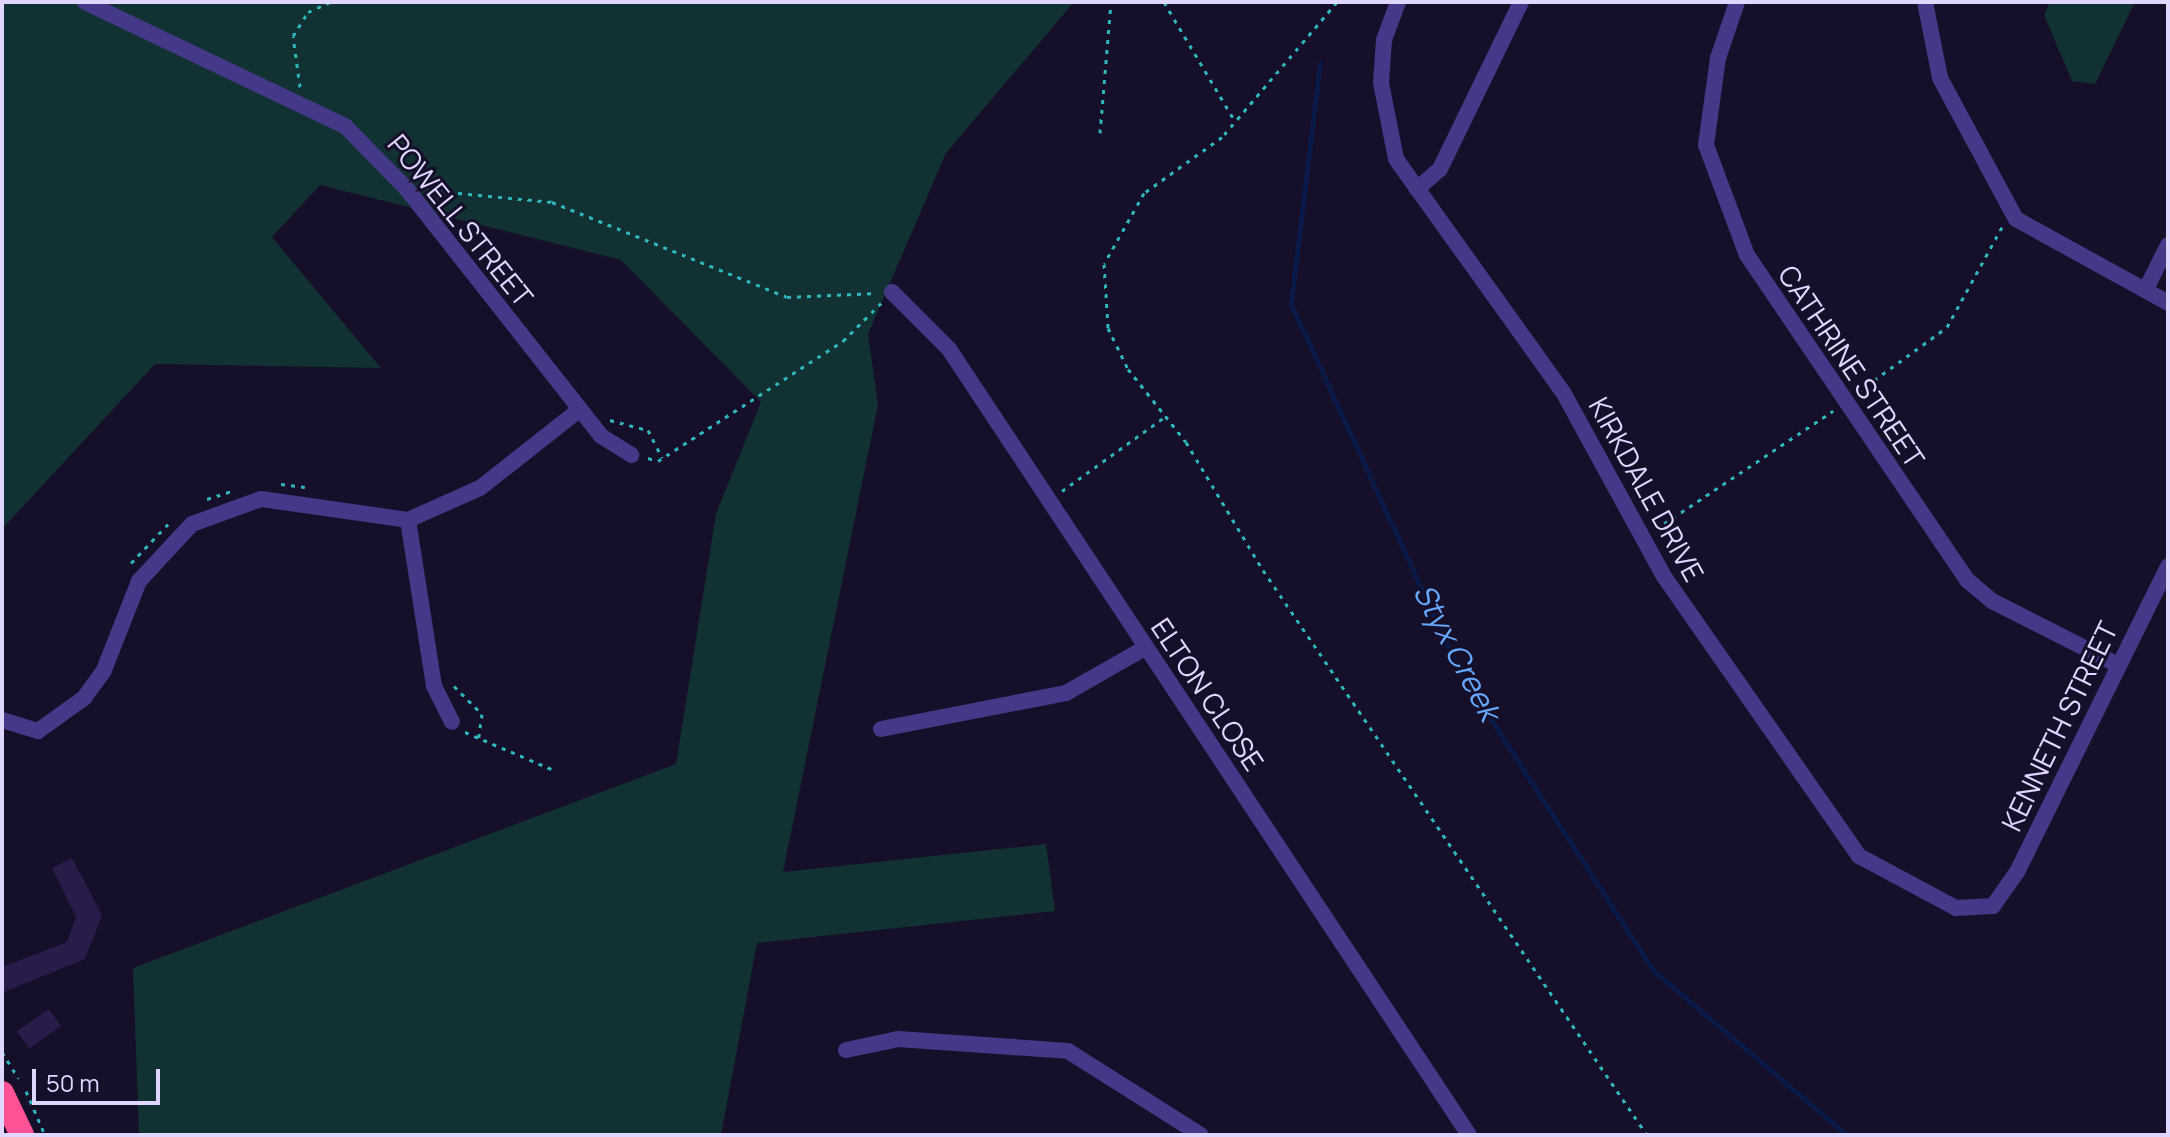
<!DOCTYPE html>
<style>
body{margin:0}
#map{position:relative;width:2170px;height:1137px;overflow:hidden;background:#160f29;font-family:Manrope,sans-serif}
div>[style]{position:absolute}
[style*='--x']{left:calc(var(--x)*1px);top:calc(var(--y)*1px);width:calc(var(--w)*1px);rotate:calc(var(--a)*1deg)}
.green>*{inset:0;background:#123133}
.stream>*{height:5px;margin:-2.5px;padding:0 2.5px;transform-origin:2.5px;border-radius:2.5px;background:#091a48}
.building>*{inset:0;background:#291b4a;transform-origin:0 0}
.path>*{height:3px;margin-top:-1.5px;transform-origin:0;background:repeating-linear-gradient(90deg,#2db7bd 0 4px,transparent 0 10px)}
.street>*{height:16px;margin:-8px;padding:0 8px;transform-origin:8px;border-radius:8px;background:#443988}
.highway>*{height:24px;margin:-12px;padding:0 12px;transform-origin:12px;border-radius:12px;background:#ff5294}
span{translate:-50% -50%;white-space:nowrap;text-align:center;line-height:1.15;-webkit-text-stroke:6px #160f29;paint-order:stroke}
.street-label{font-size:28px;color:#dfd7ff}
.water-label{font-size:30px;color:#65a9ff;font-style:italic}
.frame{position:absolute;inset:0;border:4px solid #dfd7ff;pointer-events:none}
.scale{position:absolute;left:32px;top:1069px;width:128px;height:36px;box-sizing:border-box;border:4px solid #dfd7ff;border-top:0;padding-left:10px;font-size:24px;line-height:28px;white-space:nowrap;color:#dfd7ff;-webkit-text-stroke:6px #160f29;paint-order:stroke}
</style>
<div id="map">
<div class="green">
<div style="clip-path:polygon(2px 2px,1074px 2px,946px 153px,868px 334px,878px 405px,783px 872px,1046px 844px,1055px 911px,757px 943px,721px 1135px,139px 1135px,133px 968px,676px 764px,716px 514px,761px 402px,621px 260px,320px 185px,272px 237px,381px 368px,155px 364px,2px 529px)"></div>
<div style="clip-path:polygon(2050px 2px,2135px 2px,2095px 84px,2072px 81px,2044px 15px)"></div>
</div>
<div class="stream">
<div style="--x:1320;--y:63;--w:243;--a:96.9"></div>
<div style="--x:1291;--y:304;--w:399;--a:65.4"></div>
<div style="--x:1457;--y:667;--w:362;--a:57.1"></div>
<div style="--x:1654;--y:971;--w:253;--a:40.4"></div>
</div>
<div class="building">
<div style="clip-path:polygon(72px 858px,102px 915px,85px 959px,2px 993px,2px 967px,67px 942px,76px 917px,52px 868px)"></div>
<div style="left:49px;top:1009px;width:21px;height:39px;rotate:55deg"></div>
</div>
<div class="path">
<div style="--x:1164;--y:2;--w:139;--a:59.2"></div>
<div style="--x:1337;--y:2;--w:177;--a:130.4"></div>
<div style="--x:1222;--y:137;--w:96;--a:144.3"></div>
<div style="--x:1144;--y:193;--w:81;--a:119.4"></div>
<div style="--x:1104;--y:264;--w:64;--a:86.4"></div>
<div style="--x:1108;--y:328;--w:46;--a:64"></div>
<div style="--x:1128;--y:369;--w:93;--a:51.5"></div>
<div style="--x:1186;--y:442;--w:149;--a:59"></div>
<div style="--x:1263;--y:570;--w:683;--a:55.8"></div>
<div style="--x:300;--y:87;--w:51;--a:-97.8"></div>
<div style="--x:293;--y:36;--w:28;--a:-58"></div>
<div style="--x:308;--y:12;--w:24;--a:-24"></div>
<div style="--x:1100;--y:133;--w:131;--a:-85.2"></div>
<div style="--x:428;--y:190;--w:125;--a:5.5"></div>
<div style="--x:552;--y:202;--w:253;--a:22"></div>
<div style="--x:787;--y:297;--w:90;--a:-2.5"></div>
<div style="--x:1858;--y:392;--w:110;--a:-36.1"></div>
<div style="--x:1947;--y:327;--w:114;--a:-61.2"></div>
<div style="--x:610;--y:420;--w:39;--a:15"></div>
<div style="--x:648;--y:430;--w:31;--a:63"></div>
<div style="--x:648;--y:458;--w:10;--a:17"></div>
<div style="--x:658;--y:461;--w:221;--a:-33"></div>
<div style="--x:843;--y:341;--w:54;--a:-45"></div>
<div style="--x:281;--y:484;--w:24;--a:7"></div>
<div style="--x:1062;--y:491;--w:128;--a:-35.8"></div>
<div style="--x:207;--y:499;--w:28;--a:-18"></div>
<div style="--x:1656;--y:529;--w:213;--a:-33.7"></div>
<div style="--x:131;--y:563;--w:57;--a:-46.4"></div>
<div style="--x:454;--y:686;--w:40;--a:45"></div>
<div style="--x:482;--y:714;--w:28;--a:98"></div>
<div style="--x:465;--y:732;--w:99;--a:23.2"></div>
<div style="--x:2;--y:1052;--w:31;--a:58"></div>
<div style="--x:26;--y:1091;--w:48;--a:66.6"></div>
</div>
<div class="street">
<div style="--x:85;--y:2;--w:288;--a:25.5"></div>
<div style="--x:345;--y:126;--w:87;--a:45.5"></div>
<div style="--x:406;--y:188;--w:315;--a:51.8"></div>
<div style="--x:601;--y:436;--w:36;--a:32"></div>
<div style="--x:1398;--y:2;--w:40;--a:110.2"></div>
<div style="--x:1384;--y:40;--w:43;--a:94"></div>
<div style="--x:1381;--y:83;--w:77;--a:78.8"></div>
<div style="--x:1396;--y:159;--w:287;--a:54.4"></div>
<div style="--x:1563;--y:392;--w:209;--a:61.3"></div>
<div style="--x:1663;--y:575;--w:343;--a:55.1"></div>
<div style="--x:1859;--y:856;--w:110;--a:28.2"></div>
<div style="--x:1956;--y:908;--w:37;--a:-3"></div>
<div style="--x:1993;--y:906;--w:42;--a:-54.8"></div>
<div style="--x:2017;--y:872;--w:341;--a:-63.7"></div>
<div style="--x:1737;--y:2;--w:59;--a:108.7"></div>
<div style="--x:1718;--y:58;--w:88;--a:97.9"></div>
<div style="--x:1706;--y:145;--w:117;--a:69.6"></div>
<div style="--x:1747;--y:255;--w:392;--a:55.9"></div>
<div style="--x:1967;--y:580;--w:33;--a:40"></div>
<div style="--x:1992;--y:601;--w:141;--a:26.9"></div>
<div style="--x:1925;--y:2;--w:77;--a:78.8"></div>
<div style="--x:1940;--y:78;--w:160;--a:61.7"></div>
<div style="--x:2016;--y:219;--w:174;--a:28.9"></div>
<div style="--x:1417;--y:189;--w:30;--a:-41"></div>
<div style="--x:1440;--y:169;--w:186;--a:-64.1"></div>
<div style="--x:2146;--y:289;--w:49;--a:-63.4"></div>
<div style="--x:892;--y:292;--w:81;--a:45"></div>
<div style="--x:949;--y:349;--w:942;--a:56.51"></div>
<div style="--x:408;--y:520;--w:168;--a:81.1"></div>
<div style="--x:434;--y:686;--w:40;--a:63.4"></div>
<div style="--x:2;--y:720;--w:38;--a:17"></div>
<div style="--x:38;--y:731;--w:57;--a:-35.7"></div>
<div style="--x:84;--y:698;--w:34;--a:-54"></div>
<div style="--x:104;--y:670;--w:96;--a:-68.5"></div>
<div style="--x:139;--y:581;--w:78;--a:-47.1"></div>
<div style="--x:192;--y:524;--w:73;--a:-19.9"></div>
<div style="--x:261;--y:499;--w:148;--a:8.1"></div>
<div style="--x:408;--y:520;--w:79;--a:-24"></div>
<div style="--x:480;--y:488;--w:126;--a:-38.2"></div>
<div style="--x:881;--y:729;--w:188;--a:-11"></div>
<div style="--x:1066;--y:693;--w:91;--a:-29.7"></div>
<div style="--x:846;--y:1050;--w:53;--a:-11.9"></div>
<div style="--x:898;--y:1039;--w:170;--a:4"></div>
<div style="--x:1068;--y:1051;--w:157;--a:32.3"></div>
</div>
<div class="highway">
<div style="--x:2;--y:1093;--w:47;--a:64.5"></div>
</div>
<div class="street-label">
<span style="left:461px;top:220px;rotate:51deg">POWELL STREET</span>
<span style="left:1852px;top:366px;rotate:56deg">CATHRINE STREET</span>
<span style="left:1647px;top:489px;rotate:61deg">KIRKDALE DRIVE</span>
<span style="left:1208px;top:694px;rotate:56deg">ELTON CLOSE</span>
<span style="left:2059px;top:726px;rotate:-64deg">KENNETH STREET</span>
</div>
<div class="water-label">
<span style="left:1457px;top:652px;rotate:62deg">Styx Creek</span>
</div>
<div class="frame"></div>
<div class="scale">50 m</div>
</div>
